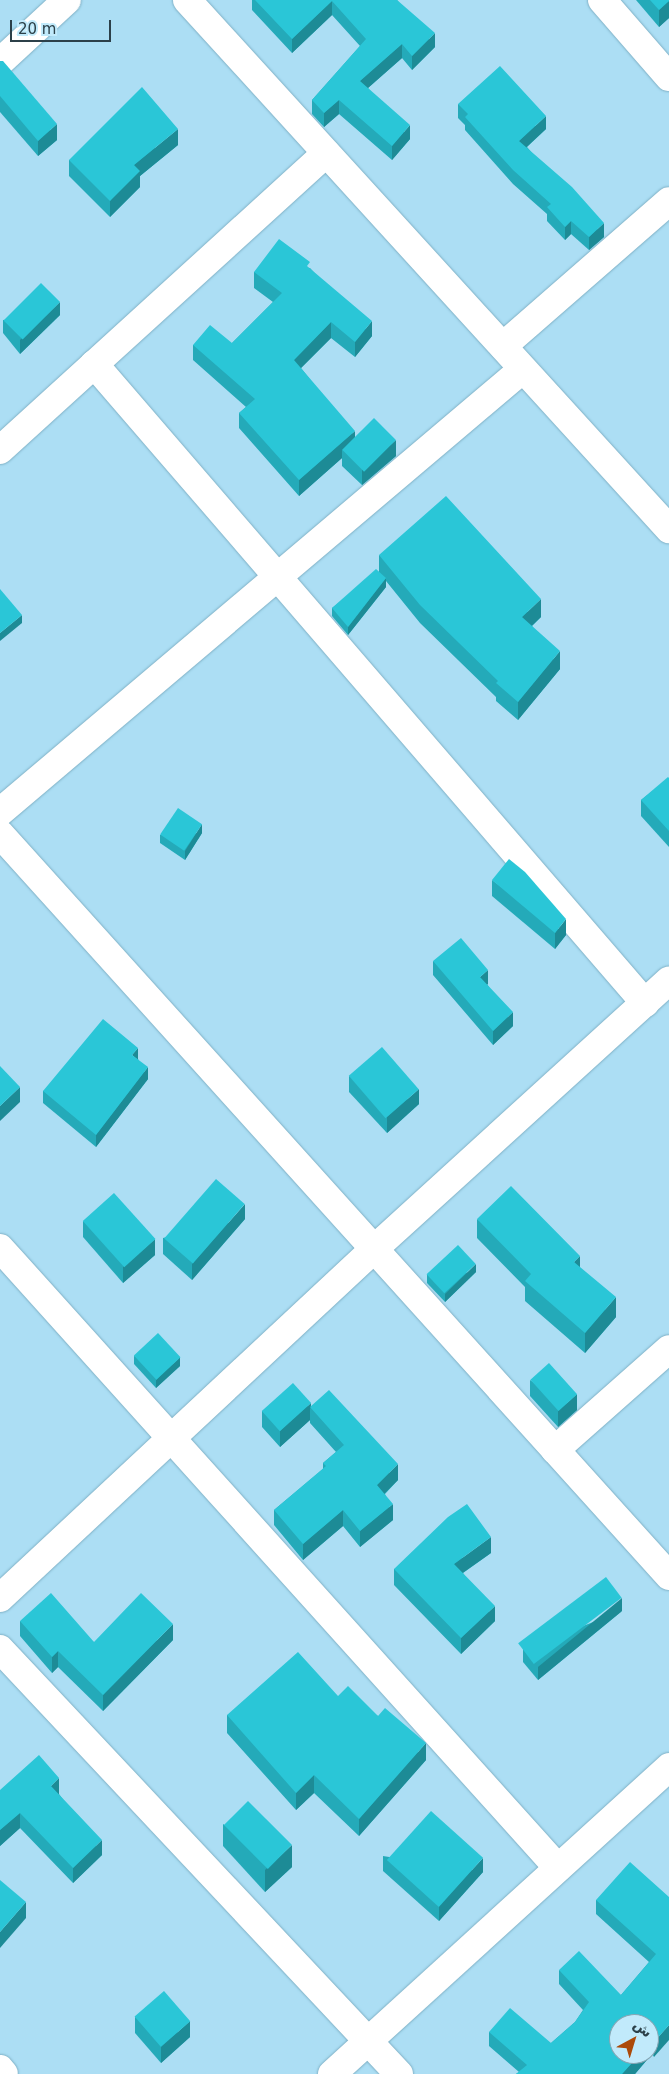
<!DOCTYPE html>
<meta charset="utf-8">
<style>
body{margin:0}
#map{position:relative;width:669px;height:2074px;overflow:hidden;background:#acdef4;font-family:"DejaVu Sans","Noto Sans Arabic",sans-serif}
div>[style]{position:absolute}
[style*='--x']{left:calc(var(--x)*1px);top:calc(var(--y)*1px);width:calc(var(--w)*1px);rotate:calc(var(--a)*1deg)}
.roads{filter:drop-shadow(0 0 1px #7fb0c5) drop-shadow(0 0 1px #7fb0c5)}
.minor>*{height:28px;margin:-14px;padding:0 14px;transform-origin:14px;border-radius:14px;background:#fff}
.wall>*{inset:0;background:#24aab9}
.shaded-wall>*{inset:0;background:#1d8b96}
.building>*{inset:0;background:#2ac6d7;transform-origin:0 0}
span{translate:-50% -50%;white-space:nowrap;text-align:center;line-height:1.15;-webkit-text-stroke:5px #c1eafb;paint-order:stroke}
.north{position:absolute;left:609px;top:2014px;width:50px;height:50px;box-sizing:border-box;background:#c1eafb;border:1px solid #85a6b4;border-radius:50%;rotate:39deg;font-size:14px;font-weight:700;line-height:20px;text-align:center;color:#2c4049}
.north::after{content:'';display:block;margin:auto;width:18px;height:22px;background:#ac4a09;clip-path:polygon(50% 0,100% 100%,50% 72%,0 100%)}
.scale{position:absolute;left:10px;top:20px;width:101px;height:22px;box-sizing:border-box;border:2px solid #2c4049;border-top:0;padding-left:6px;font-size:15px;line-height:18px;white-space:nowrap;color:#2c4049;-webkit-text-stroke:4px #c1eafb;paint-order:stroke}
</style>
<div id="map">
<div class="roads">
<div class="minor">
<div style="--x:187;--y:0;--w:716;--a:47.66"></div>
<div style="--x:602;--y:0;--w:102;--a:49"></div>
<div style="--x:0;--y:62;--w:91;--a:-42.8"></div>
<div style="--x:503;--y:346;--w:220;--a:-41.1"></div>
<div style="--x:94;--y:364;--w:844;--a:49.23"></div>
<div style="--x:0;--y:450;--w:441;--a:-42.3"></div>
<div style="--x:0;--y:812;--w:685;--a:-40.27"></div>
<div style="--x:0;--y:834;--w:999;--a:47.96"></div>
<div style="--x:0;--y:1248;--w:834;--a:48.01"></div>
<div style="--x:555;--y:1450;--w:152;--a:-41.5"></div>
<div style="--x:0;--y:1598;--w:512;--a:-43.02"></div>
<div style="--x:374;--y:1249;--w:399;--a:-42.3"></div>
<div style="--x:0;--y:1649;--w:583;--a:46.81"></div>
<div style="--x:0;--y:2069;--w:6;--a:51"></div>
<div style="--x:332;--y:2074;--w:456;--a:-42.3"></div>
</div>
</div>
<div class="wall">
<div style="clip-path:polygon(252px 0,397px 0,435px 47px,412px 70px,402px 58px,368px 88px,410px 139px,392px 160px,339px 114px,324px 127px,312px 114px,312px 100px,360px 46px,332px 15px,292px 53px,252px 10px)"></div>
<div style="clip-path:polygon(636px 0,669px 0,669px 18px,659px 27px)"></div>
<div style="clip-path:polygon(0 61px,57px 140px,38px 156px,0 112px)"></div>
<div style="clip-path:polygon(458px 104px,546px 129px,527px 147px,604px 237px,589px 250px,571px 234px,565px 240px,547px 221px,547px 214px,513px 184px,465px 130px,465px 125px,458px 118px)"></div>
<div style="clip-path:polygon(178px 145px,140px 176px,140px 187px,110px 217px,69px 176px,69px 160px)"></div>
<div style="clip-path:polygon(310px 268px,372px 336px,355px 357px,331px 338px,301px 368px,355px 437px,396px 456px,362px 485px,342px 466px,342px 458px,299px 496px,239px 428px,239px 413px,246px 407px,193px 360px,193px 345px,232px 343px,273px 302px,254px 288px,254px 272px)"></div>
<div style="clip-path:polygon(60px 315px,20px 354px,3px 333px,3px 320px)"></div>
<div style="clip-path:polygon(379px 555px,541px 617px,532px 626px,560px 669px,518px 720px,496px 701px,496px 697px,420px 623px,386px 581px,386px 587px,348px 635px,332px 616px,332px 608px,379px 572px)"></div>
<div style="clip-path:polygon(669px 778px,669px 847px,641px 816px,641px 800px)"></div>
<div style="clip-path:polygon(202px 833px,185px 860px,160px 843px,160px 835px)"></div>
<div style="clip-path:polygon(492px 880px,566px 935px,555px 949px,492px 896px)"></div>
<div style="clip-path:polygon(433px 961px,488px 984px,487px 984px,513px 1026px,493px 1045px,433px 975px)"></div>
<div style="clip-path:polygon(138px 1059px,148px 1079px,96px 1147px,43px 1103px,43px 1091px)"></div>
<div style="clip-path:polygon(349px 1076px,419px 1104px,387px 1133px,349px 1092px)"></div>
<div style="clip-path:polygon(245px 1219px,192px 1280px,163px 1254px,163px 1238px)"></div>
<div style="clip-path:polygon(477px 1219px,616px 1317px,585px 1353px,525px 1301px,525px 1287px,477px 1238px)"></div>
<div style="clip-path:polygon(83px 1221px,155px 1255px,123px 1283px,83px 1237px)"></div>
<div style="clip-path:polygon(476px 1272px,445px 1302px,427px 1283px,427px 1275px)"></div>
<div style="clip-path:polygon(134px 1356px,180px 1366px,156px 1388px,134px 1364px)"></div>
<div style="clip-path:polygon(530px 1380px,577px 1410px,558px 1427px,530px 1396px)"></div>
<div style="clip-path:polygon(311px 1406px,398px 1480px,385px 1494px,393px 1520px,360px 1547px,343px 1526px,303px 1560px,274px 1525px,274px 1510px,323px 1469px,323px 1463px,336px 1452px,310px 1423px,310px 1420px,280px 1447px,262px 1427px,262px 1411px)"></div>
<div style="clip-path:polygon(491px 1553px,463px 1573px,495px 1621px,461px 1654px,394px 1585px,394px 1569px)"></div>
<div style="clip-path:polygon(622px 1611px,538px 1680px,523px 1662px,523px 1649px)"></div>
<div style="clip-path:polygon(20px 1621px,94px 1642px,173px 1640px,103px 1711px,58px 1667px,52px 1673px,20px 1636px)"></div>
<div style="clip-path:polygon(338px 1696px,378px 1716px,426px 1760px,359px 1836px,314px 1793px,296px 1810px,227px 1733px,227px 1715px)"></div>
<div style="clip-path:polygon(0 1790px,59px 1794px,102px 1855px,73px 1883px,20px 1828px,0 1846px)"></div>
<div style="clip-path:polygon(223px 1824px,292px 1867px,265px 1892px,223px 1846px)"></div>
<div style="clip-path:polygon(383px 1856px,483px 1872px,439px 1921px,383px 1871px)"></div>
<div style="clip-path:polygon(669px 1897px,654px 2057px,652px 2054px,635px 2074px,516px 2074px,519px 2072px,489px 2046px,489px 2032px,551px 2043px,575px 2022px,583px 2010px,559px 1984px,559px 1970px,621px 1995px,649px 1962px,596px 1914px,596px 1900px)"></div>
<div style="clip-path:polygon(135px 2017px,190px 2037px,161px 2063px,135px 2033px)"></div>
</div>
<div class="shaded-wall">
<div style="clip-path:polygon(332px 1px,332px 15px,292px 53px,292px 39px)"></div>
<div style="clip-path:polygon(669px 1px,669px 18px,659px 27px,659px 10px)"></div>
<div style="clip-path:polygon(435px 33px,435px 47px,412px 70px,412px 56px)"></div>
<div style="clip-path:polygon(402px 44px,402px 58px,360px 95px,360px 81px)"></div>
<div style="clip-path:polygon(339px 100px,339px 114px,324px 127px,324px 113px)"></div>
<div style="clip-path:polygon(546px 116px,546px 129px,519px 154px,519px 141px)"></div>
<div style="clip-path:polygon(57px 124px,57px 140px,38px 156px,38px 141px)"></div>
<div style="clip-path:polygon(410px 125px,410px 139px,392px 160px,392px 146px)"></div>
<div style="clip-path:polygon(178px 129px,178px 145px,140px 176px,140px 187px,110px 217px,110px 201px,134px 165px)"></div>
<div style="clip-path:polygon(571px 221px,571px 234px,565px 240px,565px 227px)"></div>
<div style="clip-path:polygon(604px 223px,604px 237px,589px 250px,589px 237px)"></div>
<div style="clip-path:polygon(60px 302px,60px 315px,20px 354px,20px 340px)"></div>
<div style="clip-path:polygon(372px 321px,372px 336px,355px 357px,355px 342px)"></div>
<div style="clip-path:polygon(331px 322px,331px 338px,294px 375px,294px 360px)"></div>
<div style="clip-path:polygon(355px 431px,355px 446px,342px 450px,342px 458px,299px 496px,299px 480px)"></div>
<div style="clip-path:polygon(396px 440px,396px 456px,362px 485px,362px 469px)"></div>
<div style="clip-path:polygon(386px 578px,386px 587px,348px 635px,348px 627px)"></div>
<div style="clip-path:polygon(541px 599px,541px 617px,522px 635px,522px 617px)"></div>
<div style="clip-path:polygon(22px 615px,22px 623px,0 641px,0 633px)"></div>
<div style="clip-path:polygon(560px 651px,560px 669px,518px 720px,518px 702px)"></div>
<div style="clip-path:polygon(202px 824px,202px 833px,185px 860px,185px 851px)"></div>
<div style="clip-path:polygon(566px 919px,566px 935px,555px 949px,555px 933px)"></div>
<div style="clip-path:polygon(488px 970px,488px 984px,480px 990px,480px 977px)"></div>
<div style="clip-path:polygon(513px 1012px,513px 1026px,493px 1045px,493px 1031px)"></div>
<div style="clip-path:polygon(138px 1048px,138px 1060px,132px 1055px)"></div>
<div style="clip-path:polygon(148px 1067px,148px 1079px,96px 1147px,96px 1135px)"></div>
<div style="clip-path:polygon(20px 1087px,20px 1102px,0 1121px,0 1106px)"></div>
<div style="clip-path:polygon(419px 1089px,419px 1104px,387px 1133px,387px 1117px)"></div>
<div style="clip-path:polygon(245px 1204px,245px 1219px,192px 1280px,192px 1264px)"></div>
<div style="clip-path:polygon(155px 1239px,155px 1255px,123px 1283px,123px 1267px)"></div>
<div style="clip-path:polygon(580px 1256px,580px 1276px,574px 1262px)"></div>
<div style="clip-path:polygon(476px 1264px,476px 1272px,445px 1302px,445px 1294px)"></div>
<div style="clip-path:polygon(616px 1297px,616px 1317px,585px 1353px,585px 1333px)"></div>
<div style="clip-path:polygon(180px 1357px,180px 1366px,156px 1388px,156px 1380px)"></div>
<div style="clip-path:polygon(577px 1394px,577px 1410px,558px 1427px,558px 1411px)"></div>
<div style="clip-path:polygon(311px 1403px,311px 1409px,310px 1407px,310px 1420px,280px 1447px,280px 1431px)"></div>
<div style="clip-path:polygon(398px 1464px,398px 1480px,377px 1501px,377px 1485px)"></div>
<div style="clip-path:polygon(393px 1504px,393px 1520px,360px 1547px,360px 1531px)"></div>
<div style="clip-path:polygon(343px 1510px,343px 1526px,303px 1560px,303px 1544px)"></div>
<div style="clip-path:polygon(491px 1537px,491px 1553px,454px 1579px,454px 1564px)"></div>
<div style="clip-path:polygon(622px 1598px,622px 1611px,538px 1680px,538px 1667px)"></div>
<div style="clip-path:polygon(495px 1606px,495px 1621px,461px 1654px,461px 1638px)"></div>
<div style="clip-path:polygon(173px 1624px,173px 1640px,103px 1711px,103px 1695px)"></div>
<div style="clip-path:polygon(58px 1651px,58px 1667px,52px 1673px,52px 1657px)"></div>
<div style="clip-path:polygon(426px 1743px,426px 1760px,359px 1836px,359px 1819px)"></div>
<div style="clip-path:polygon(314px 1775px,314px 1793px,296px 1810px,296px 1793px)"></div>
<div style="clip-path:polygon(59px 1778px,59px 1794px,51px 1801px,51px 1786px)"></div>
<div style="clip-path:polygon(20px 1813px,20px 1828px,0 1846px,0 1830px)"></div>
<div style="clip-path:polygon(102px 1840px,102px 1855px,73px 1883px,73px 1868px)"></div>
<div style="clip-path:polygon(292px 1845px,292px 1867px,265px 1892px,265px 1870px)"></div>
<div style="clip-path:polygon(483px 1858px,483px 1872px,439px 1921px,439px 1906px)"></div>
<div style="clip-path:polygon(26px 1902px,26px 1918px,0 1948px,0 1932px)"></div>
<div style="clip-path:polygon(190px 2021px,190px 2037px,161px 2063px,161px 2047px)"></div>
<div style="clip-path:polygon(669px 2025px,669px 2040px,654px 2057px,654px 2042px)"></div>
<div style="clip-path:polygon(652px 2040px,652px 2054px,635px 2074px,622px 2074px,640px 2054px,649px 2054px,649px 2044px)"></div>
</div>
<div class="building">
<div style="clip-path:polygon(255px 0,397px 0,435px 33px,412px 56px,402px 44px,360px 81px,410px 125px,392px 146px,339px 100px,324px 113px,312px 100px,366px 39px,332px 1px,292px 39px)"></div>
<div style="clip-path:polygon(650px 0,669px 0,669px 1px,659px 10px)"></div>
<div style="clip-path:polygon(0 61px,3px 61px,57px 124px,38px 141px,0 96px)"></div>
<div style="clip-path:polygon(500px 66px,546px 116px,519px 141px,572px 187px,604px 223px,589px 237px,571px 221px,565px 227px,547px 207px,551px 204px,513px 170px,465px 117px,468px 114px,458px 104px)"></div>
<div style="clip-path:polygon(142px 87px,178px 129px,134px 165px,140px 171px,110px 201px,69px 160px)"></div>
<div style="clip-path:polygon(279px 239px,310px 262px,307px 266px,372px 321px,355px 342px,331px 322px,294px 360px,355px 431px,299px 480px,239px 413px,255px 399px,193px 345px,210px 325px,232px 343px,282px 293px,254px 272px)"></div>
<div style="left:41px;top:283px;width:27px;height:53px;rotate:45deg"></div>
<div style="left:374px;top:418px;width:31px;height:45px;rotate:45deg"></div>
<div style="clip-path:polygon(446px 496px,541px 599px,522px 617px,560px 651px,518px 702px,496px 683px,498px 681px,420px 605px,379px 555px)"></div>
<div style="clip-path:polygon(376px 569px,386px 578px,348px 627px,332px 608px)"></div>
<div style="clip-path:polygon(0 589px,22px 615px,0 633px)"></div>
<div style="clip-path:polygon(668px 777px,669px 778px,669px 831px,641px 800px)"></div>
<div style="left:178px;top:808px;width:29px;height:32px;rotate:34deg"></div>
<div style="clip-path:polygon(509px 859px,525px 872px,566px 919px,555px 933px,492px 880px)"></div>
<div style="clip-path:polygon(461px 938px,488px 970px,480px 977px,513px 1012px,493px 1031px,433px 961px)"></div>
<div style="clip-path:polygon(103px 1019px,138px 1048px,132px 1055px,148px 1067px,96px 1135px,43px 1091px)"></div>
<div style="left:382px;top:1047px;width:56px;height:44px;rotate:49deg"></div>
<div style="clip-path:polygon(0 1066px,20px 1087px,0 1106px)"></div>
<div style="left:216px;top:1179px;width:38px;height:79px;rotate:41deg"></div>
<div style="clip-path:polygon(511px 1186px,580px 1256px,574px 1262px,616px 1297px,585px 1333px,525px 1281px,531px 1274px,477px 1219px)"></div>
<div style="left:114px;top:1193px;width:62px;height:42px;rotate:48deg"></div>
<div style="left:458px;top:1245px;width:26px;height:43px;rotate:47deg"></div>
<div style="left:158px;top:1333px;width:33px;height:33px;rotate:47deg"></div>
<div style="left:549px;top:1363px;width:42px;height:25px;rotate:48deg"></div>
<div style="left:293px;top:1383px;width:27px;height:42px;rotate:48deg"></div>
<div style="clip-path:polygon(329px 1390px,398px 1464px,377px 1485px,393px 1504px,360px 1531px,343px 1510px,303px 1544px,274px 1510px,326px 1466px,323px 1463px,344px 1445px,310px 1407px)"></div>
<div style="clip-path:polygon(467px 1504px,491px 1537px,454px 1564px,495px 1606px,461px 1638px,394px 1569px,448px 1517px)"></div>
<div style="left:606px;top:1577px;width:26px;height:110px;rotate:53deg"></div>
<div style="clip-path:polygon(51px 1593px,94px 1642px,141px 1593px,173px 1624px,103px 1695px,58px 1651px,52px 1657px,20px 1621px)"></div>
<div style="clip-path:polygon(298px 1652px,338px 1696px,348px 1686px,378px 1716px,385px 1708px,426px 1743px,359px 1819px,314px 1775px,296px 1793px,227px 1715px)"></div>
<div style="clip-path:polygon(39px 1755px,59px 1778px,51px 1786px,102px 1840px,73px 1868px,20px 1813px,0 1830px,0 1790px)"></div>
<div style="left:248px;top:1801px;width:62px;height:34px;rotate:45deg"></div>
<div style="left:431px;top:1811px;width:70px;height:66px;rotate:42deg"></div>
<div style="clip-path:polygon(630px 1862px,669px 1897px,669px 2025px,654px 2042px,652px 2040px,649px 2044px,649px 2024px,619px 2024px,619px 2054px,640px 2054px,622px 2074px,516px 2074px,527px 2065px,489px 2032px,510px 2008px,551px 2043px,575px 2022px,589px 2002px,559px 1970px,579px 1951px,621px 1995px,656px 1954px,596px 1900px)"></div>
<div style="clip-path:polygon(0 1880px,26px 1902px,0 1932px)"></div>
<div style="left:164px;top:1991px;width:40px;height:39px;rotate:49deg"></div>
</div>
<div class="north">ش</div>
<div class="scale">20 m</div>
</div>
